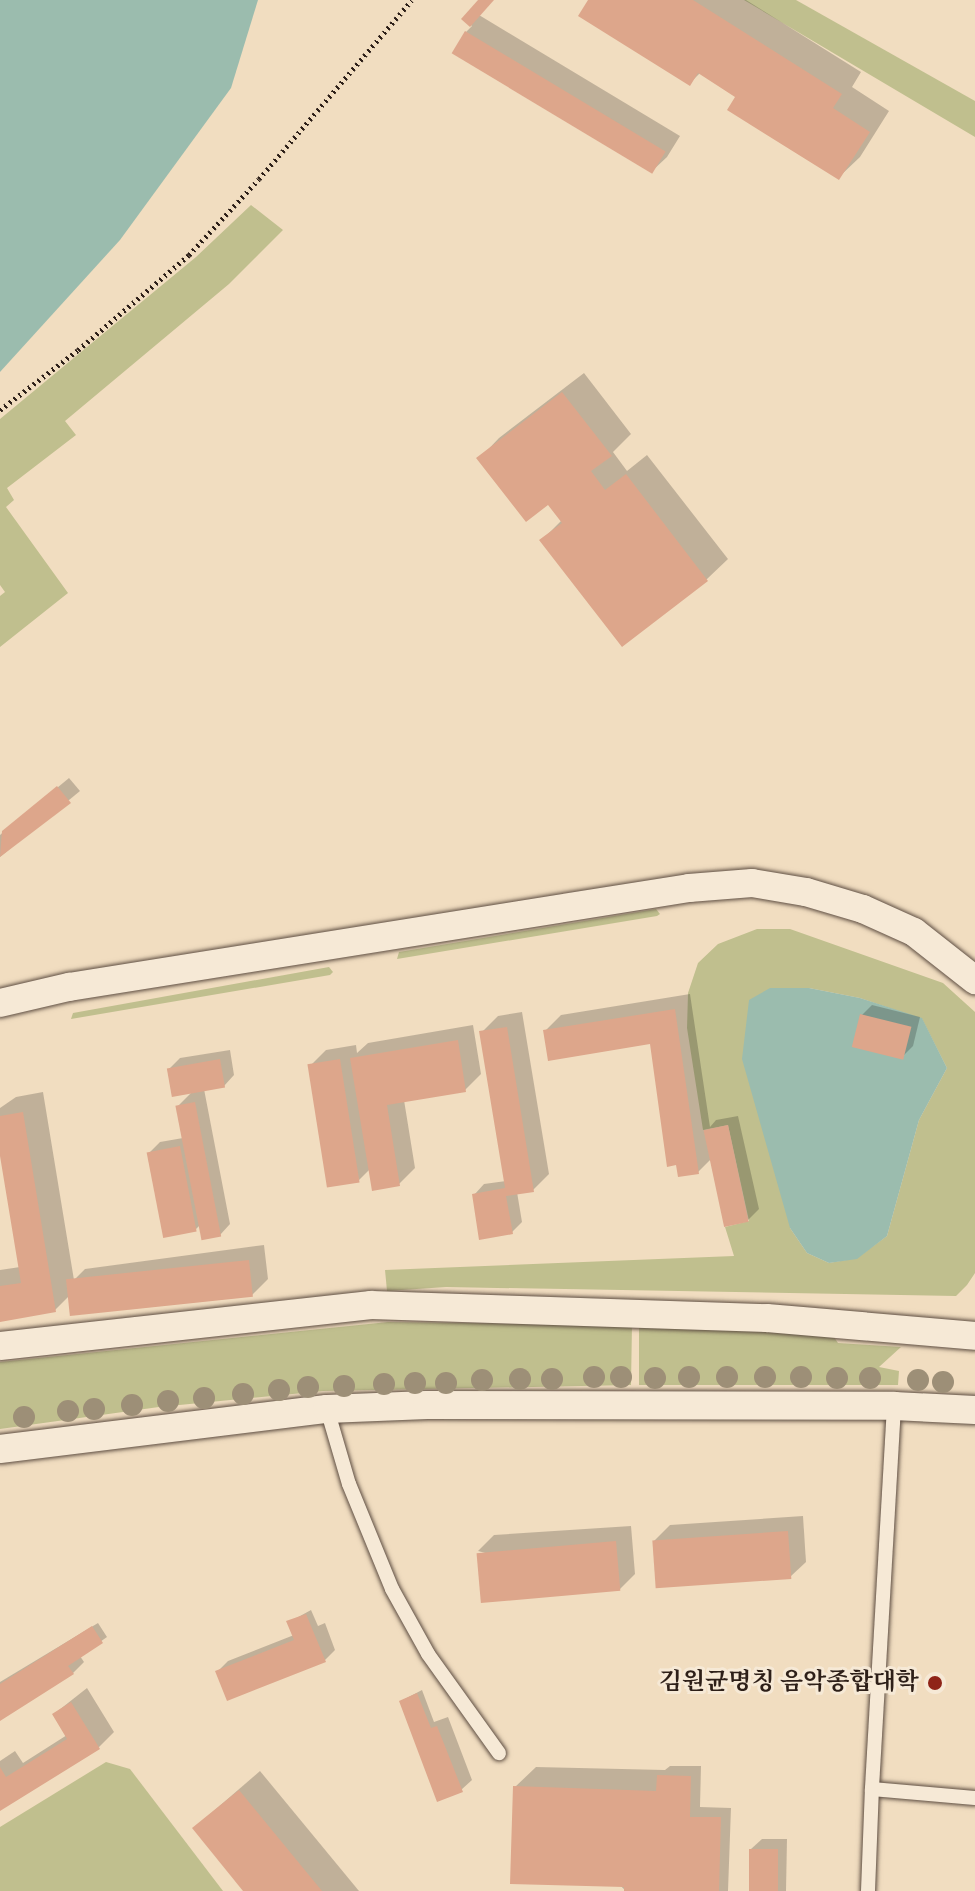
<!DOCTYPE html>
<meta charset="utf-8">
<style>
body{margin:0}
#map{position:relative;width:975px;height:1891px;overflow:hidden;background:#f1ddc0;font-family:"IM FELL English","Noto Serif KR",serif}
div>[style]{position:absolute}
[style*='--x']{left:calc(var(--x)*1px);top:calc(var(--y)*1px);width:calc(var(--w)*1px);rotate:calc(var(--a)*1deg)}
.green>*{inset:0;background:#c0bf8e}
.water>*{inset:0;background:#9bbcae}
.shadow>*{inset:0;background:#0003}
.building>*{inset:0;background:#dda68b;transform-origin:0 0}
.path>*{height:5px;margin-top:-2.5px;transform-origin:0;background:repeating-linear-gradient(90deg,#2d1f18 0 2px,transparent 0 6px)}
.roads{filter:drop-shadow(0 0 2px #5e4e42) drop-shadow(0 0 2px #5e4e42)}
.lane>*{height:14px;margin:-7px;padding:0 7px;transform-origin:7px;border-radius:7px;background:#f6e9d6}
.street>*{height:28px;margin:-14px;padding:0 14px;transform-origin:14px;border-radius:14px;background:#f6e9d6}
.trees>*{width:22px;height:22px;margin:-11px;border-radius:50%;background:#9d8f77}
.dots>*{width:22px;height:22px;translate:-50% -50%;box-sizing:border-box;border:4px solid #f6e9d6;border-radius:50%}
span{translate:-50% -50%;white-space:nowrap;text-align:center;line-height:1.15;-webkit-text-stroke:6px #f6e9d6;paint-order:stroke}
.poi-label{font-size:24px;color:#2d1f18;font-weight:700}
.right{translate:-100% -50%;text-align:right}
</style>
<div id="map">
<div class="green">
<div style="clip-path:polygon(744px 0,796px 0,975px 101px,975px 137px)"></div>
<div style="clip-path:polygon(251px 205px,283px 230px,229px 284px,65px 421px,76px 435px,7px 488px,14px 500px,6px 507px,68px 593px,0 647px,0 596px,5px 592px,0 585px,0 419px,196px 257px)"></div>
<div style="clip-path:polygon(656px 909px,660px 914px,657px 916px,397px 959px,399px 952px)"></div>
<div style="clip-path:polygon(evenodd,757px 929px,790px 929px,943px 983px,975px 1012px,975px 1273px,967px 1285px,956px 1296px,446px 1287px,387px 1291px,385px 1270px,734px 1256px,725px 1227px,749px 1221px,728px 1125px,703px 1130px,687px 1028px,688px 993px,698px 963px,718px 944px,757px 929px,809px 988px,860px 998px,922px 1019px,947px 1068px,919px 1120px,887px 1236px,857px 1258px,829px 1263px,807px 1253px,790px 1228px,809px 988px)"></div>
<div style="clip-path:polygon(329px 967px,333px 972px,330px 975px,71px 1019px,73px 1013px)"></div>
<div style="clip-path:polygon(388px 1322px,632px 1325px,631px 1385px,323px 1391px,159px 1407px,0 1429px,0 1362px)"></div>
<div style="clip-path:polygon(639px 1325px,832px 1334px,838px 1343px,901px 1347px,879px 1367px,899px 1371px,898px 1385px,639px 1385px)"></div>
<div style="clip-path:polygon(106px 1762px,130px 1769px,223px 1891px,0 1891px,0 1827px)"></div>
</div>
<div class="water">
<div style="clip-path:polygon(0 0,258px 0,231px 88px,120px 240px,0 372px)"></div>
<div style="clip-path:polygon(770px 988px,809px 988px,860px 998px,922px 1018px,947px 1068px,919px 1120px,887px 1236px,857px 1259px,829px 1263px,807px 1253px,790px 1228px,742px 1059px,749px 1000px)"></div>
</div>
<div class="shadow">
<div style="clip-path:polygon(481px 0,493px 0,479px 15px,680px 136px,667px 157px,651px 172px,466px 32px,472px 26px,464px 19px)"></div>
<div style="clip-path:polygon(591px 0,746px 0,861px 72px,852px 87px,889px 111px,860px 157px,839px 177px,738px 96px,700px 73px,690px 83px)"></div>
<div style="clip-path:polygon(584px 373px,631px 434px,613px 452px,627px 471px,647px 455px,728px 559px,707px 579px,623px 644px,542px 540px,562px 520px,548px 502px,479px 459px,499px 438px)"></div>
<div style="clip-path:polygon(69px 778px,80px 791px,0 857px,0 835px)"></div>
<div style="clip-path:polygon(690px 994px,710px 1127px,716px 1120px,738px 1116px,759px 1209px,748px 1220px,712px 1158px,698px 1172px,651px 1041px,545px 1031px,561px 1015px)"></div>
<div style="clip-path:polygon(872px 1005px,920px 1017px,913px 1046px,902px 1057px,862px 1015px)"></div>
<div style="clip-path:polygon(522px 1012px,549px 1174px,533px 1190px,517px 1192px,522px 1222px,512px 1232px,474px 1195px,484px 1184px,506px 1181px,482px 1032px,498px 1016px)"></div>
<div style="clip-path:polygon(473px 1025px,481px 1074px,465px 1090px,404px 1100px,415px 1168px,399px 1184px,370px 1169px,359px 1180px,310px 1066px,326px 1050px,356px 1045px,357px 1053px,368px 1043px)"></div>
<div style="clip-path:polygon(230px 1050px,234px 1075px,224px 1086px,204px 1089px,230px 1224px,220px 1235px,200px 1225px,195px 1230px,149px 1153px,160px 1142px,183px 1138px,177px 1107px,193px 1091px,169px 1069px,180px 1058px)"></div>
<div style="clip-path:polygon(43px 1092px,74px 1280px,85px 1269px,264px 1245px,268px 1279px,252px 1295px,70px 1295px,55px 1310px,0 1320px,0 1270px,20px 1267px,0 1151px,0 1108px,16px 1097px)"></div>
<div style="clip-path:polygon(803px 1516px,806px 1562px,790px 1577px,654px 1541px,670px 1525px)"></div>
<div style="clip-path:polygon(631px 1526px,635px 1574px,619px 1590px,478px 1551px,494px 1535px)"></div>
<div style="clip-path:polygon(311px 1610px,318px 1626px,325px 1623px,335px 1650px,324px 1661px,218px 1671px,228px 1661px,294px 1635px,289px 1622px)"></div>
<div style="clip-path:polygon(98px 1623px,107px 1637px,80px 1656px,84px 1662px,73px 1673px,0 1719px,0 1682px)"></div>
<div style="clip-path:polygon(87px 1688px,114px 1732px,99px 1747px,0 1809px,0 1761px,15px 1751px,23px 1763px,67px 1735px,54px 1714px)"></div>
<div style="clip-path:polygon(422px 1690px,434px 1722px,448px 1717px,472px 1780px,461px 1790px,401px 1701px)"></div>
<div style="clip-path:polygon(670px 1766px,701px 1766px,700px 1807px,731px 1808px,728px 1891px,626px 1891px,515px 1787px,536px 1767px,665px 1770px)"></div>
<div style="clip-path:polygon(260px 1771px,359px 1891px,245px 1891px,194px 1828px)"></div>
<div style="clip-path:polygon(762px 1839px,787px 1839px,786px 1891px,750px 1891px,751px 1849px)"></div>
</div>
<div class="building">
<div style="clip-path:polygon(478px 0,494px 0,470px 27px,461px 19px)"></div>
<div style="clip-path:polygon(588px 0,693px 0,842px 94px,833px 108px,870px 132px,839px 180px,727px 110px,735px 97px,698px 73px,690px 86px,578px 16px)"></div>
<div style="left:465px;top:31px;width:234px;height:26px;rotate:31deg"></div>
<div style="clip-path:polygon(562px 392px,612px 456px,591px 471px,605px 490px,626px 474px,708px 581px,622px 647px,539px 540px,562px 523px,548px 505px,526px 522px,476px 458px)"></div>
<div style="clip-path:polygon(57px 786px,71px 803px,0 857px,2px 831px)"></div>
<div style="clip-path:polygon(675px 1009px,699px 1174px,678px 1177px,676px 1165px,667px 1167px,650px 1044px,548px 1061px,543px 1030px)"></div>
<div style="left:860px;top:1014px;width:53px;height:34px;rotate:14deg"></div>
<div style="clip-path:polygon(507px 1027px,534px 1192px,506px 1196px,513px 1234px,479px 1240px,472px 1194px,505px 1188px,479px 1031px)"></div>
<div style="clip-path:polygon(458px 1040px,466px 1092px,387px 1105px,400px 1186px,372px 1191px,350px 1058px)"></div>
<div style="left:220px;top:1059px;width:29px;height:54px;rotate:80deg"></div>
<div style="left:340px;top:1059px;width:125px;height:33px;rotate:81deg"></div>
<div style="left:195px;top:1102px;width:137px;height:20px;rotate:79deg"></div>
<div style="clip-path:polygon(23px 1112px,56px 1312px,0 1322px,0 1286px,21px 1283px,0 1156px,0 1116px)"></div>
<div style="left:728px;top:1125px;width:99px;height:25px;rotate:78deg"></div>
<div style="left:180px;top:1146px;width:87px;height:34px;rotate:79deg"></div>
<div style="left:249px;top:1260px;width:37px;height:184px;rotate:84deg"></div>
<div style="left:788px;top:1531px;width:48px;height:136px;rotate:86deg"></div>
<div style="left:616px;top:1541px;width:50px;height:140px;rotate:85deg"></div>
<div style="clip-path:polygon(306px 1614px,326px 1662px,227px 1701px,215px 1671px,294px 1640px,286px 1621px)"></div>
<div style="clip-path:polygon(92px 1626px,103px 1643px,68px 1666px,74px 1674px,0 1721px,0 1684px)"></div>
<div style="clip-path:polygon(417px 1693px,431px 1728px,437px 1726px,463px 1792px,437px 1802px,399px 1701px)"></div>
<div style="clip-path:polygon(71px 1702px,100px 1749px,0 1811px,0 1767px,6px 1777px,67px 1739px,52px 1714px)"></div>
<div style="clip-path:polygon(657px 1775px,691px 1776px,690px 1817px,721px 1817px,719px 1891px,624px 1891px,624px 1887px,510px 1884px,513px 1786px,656px 1791px)"></div>
<div style="clip-path:polygon(239px 1790px,322px 1891px,243px 1891px,192px 1828px)"></div>
<div style="left:749px;top:1849px;width:29px;height:42px"></div>
</div>
<div class="path">
<div style="--x:0;--y:410;--w:98;--a:-37.6"></div>
<div style="--x:78;--y:350;--w:146;--a:-40.6"></div>
<div style="--x:189;--y:255;--w:103;--a:-47.4"></div>
<div style="--x:259;--y:179;--w:235;--a:-49.5"></div>
</div>
<div class="roads">
<div class="lane">
<div style="--x:894;--y:1406;--w:384;--a:93.3"></div>
<div style="--x:872;--y:1789;--w:103;--a:5"></div>
<div style="--x:327;--y:1409;--w:78;--a:73.7"></div>
<div style="--x:349;--y:1484;--w:113;--a:67.7"></div>
<div style="--x:392;--y:1589;--w:74;--a:61"></div>
<div style="--x:428;--y:1654;--w:122;--a:54.4"></div>
<div style="--x:868;--y:1891;--w:102;--a:-87.8"></div>
</div>
<div class="street">
<div style="--x:0;--y:1003;--w:71;--a:-13.1"></div>
<div style="--x:69;--y:987;--w:628;--a:-9.07"></div>
<div style="--x:689;--y:888;--w:63;--a:-4.5"></div>
<div style="--x:752;--y:883;--w:55;--a:9.5"></div>
<div style="--x:806;--y:892;--w:59;--a:16.6"></div>
<div style="--x:863;--y:909;--w:56;--a:24.3"></div>
<div style="--x:914;--y:932;--w:78;--a:38.2"></div>
<div style="--x:0;--y:1346;--w:373;--a:-6.3"></div>
<div style="--x:371;--y:1305;--w:396;--a:1.9"></div>
<div style="--x:767;--y:1318;--w:209;--a:4.9"></div>
<div style="--x:0;--y:1449;--w:329;--a:-7"></div>
<div style="--x:327;--y:1409;--w:100;--a:-2.3"></div>
<div style="--x:427;--y:1405;--w:467;--a:0.1"></div>
<div style="--x:894;--y:1406;--w:81;--a:2.8"></div>
</div>
</div>
<div class="trees">
<div style="left:594px;top:1377px"></div>
<div style="left:621px;top:1377px"></div>
<div style="left:689px;top:1377px"></div>
<div style="left:727px;top:1377px"></div>
<div style="left:765px;top:1377px"></div>
<div style="left:801px;top:1377px"></div>
<div style="left:655px;top:1378px"></div>
<div style="left:837px;top:1378px"></div>
<div style="left:870px;top:1378px"></div>
<div style="left:520px;top:1379px"></div>
<div style="left:552px;top:1379px"></div>
<div style="left:482px;top:1380px"></div>
<div style="left:918px;top:1380px"></div>
<div style="left:943px;top:1382px"></div>
<div style="left:415px;top:1383px"></div>
<div style="left:446px;top:1383px"></div>
<div style="left:384px;top:1384px"></div>
<div style="left:344px;top:1386px"></div>
<div style="left:308px;top:1387px"></div>
<div style="left:279px;top:1390px"></div>
<div style="left:243px;top:1394px"></div>
<div style="left:204px;top:1398px"></div>
<div style="left:168px;top:1401px"></div>
<div style="left:132px;top:1405px"></div>
<div style="left:94px;top:1409px"></div>
<div style="left:68px;top:1411px"></div>
<div style="left:24px;top:1417px"></div>
</div>
<div class="dots">
<div style="left:935px;top:1683px;background:#8f2418"></div>
</div>
<div class="poi-label">
<span class="right" style="left:919px;top:1683px">김원균명칭 음악종합대학</span>
</div>
</div>
